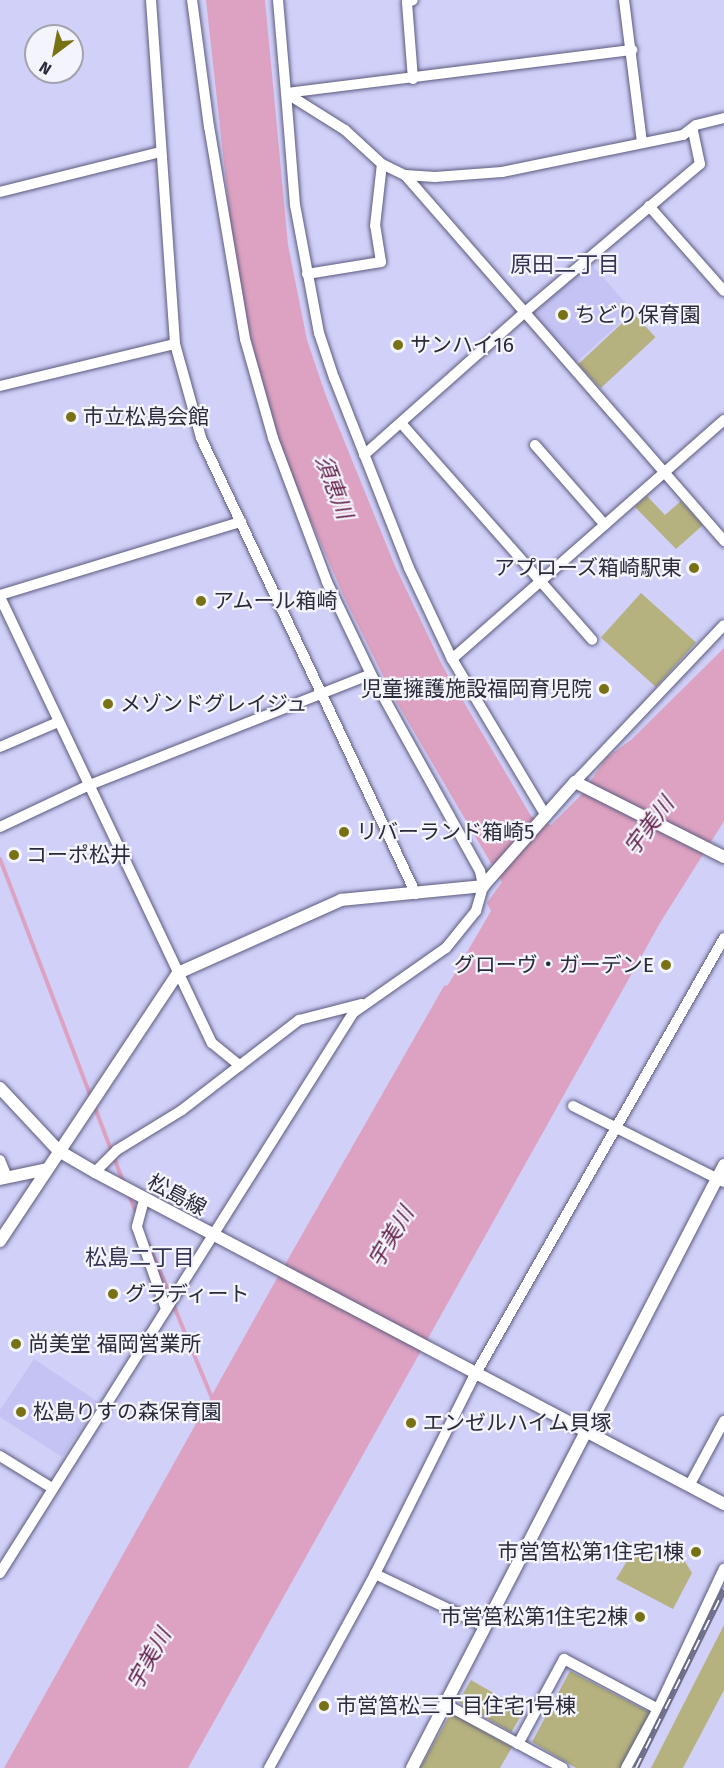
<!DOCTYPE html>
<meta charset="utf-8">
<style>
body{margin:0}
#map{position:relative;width:724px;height:1768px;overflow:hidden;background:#d0d0f9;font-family:"Fira Sans","Noto Sans JP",sans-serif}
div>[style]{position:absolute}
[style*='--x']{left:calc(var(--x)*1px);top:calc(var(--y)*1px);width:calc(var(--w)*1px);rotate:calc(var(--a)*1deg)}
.built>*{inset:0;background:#c4c3f3;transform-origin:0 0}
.green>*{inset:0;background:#b5b27f;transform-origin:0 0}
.water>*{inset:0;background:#dda2c2}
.stream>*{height:4px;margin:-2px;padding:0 2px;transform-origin:2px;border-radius:2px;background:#dda2c2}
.roads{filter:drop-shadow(0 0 2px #5c5b7e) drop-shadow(0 0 2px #5c5b7e)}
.minor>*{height:10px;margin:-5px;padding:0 5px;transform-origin:5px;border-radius:5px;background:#fff}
.tertiary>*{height:12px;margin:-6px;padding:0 6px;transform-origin:6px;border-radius:6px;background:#fff}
.rail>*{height:6px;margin-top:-3px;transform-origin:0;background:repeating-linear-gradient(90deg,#f4f4fd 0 11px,#6c6c86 0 22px);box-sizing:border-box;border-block:2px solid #6c6c86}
.dots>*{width:16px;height:16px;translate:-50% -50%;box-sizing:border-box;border:3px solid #f4f4fd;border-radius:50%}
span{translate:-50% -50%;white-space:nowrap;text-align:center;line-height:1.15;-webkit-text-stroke:4.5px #f4f4fd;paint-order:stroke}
.poi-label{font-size:21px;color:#2a2a3a}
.left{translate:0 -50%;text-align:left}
.right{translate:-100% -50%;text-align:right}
.street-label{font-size:21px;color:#2a2a3a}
.neighbourhood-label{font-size:22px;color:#363455}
.water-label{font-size:22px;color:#64204a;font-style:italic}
.north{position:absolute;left:24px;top:24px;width:60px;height:60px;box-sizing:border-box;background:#f4f4fd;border:2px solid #a3a3af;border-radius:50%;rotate:212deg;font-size:16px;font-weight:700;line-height:24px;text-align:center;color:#2a2a3a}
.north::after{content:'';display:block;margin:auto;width:21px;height:27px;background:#787214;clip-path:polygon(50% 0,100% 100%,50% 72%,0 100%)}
</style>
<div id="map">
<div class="built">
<div style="left:589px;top:262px;width:66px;height:78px;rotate:48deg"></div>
<div style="clip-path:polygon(34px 1359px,98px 1402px,62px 1457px,0 1417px,0 1410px)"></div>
</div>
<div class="green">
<div style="left:633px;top:313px;width:33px;height:75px;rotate:47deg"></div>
<div style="clip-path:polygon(647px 496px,665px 515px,681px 501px,703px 525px,676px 549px,635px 507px)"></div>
<div style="left:641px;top:593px;width:74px;height:60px;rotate:42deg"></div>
<div style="clip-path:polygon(654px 1544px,684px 1560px,692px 1573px,673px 1609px,616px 1579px,637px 1545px)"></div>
<div style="clip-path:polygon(724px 1625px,724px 1690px,683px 1768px,651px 1768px)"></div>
<div style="clip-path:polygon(570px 1671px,651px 1713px,621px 1768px,576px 1768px,532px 1742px)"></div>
<div style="left:471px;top:1680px;width:61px;height:25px;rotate:30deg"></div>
<div style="clip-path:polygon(451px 1713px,512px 1747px,500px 1768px,420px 1768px)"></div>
</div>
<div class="water">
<div style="clip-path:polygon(206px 0,265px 0,288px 245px,307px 340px,326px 396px,395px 566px,442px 665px,531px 816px,551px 825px,582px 794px,606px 758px,631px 740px,724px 648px,724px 821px,660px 923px,188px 1768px,4px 1768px,271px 1289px,444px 986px,448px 985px,491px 911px,487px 903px,502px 882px,393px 696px,345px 599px,292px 478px,273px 422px,256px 364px,234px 254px)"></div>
</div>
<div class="stream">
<div style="--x:0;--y:859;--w:347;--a:69.1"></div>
<div style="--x:128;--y:1193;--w:23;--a:67"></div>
<div style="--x:148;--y:1243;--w:59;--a:66.9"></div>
<div style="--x:173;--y:1304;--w:107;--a:67.5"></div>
</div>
<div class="roads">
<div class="minor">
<div style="--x:151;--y:0;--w:345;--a:86"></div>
<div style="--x:175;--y:344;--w:98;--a:74.5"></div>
<div style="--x:201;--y:438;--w:504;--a:64.76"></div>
<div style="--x:278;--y:0;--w:93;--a:85.1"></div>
<div style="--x:286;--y:93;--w:70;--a:32.1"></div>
<div style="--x:345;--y:130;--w:50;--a:42.6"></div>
<div style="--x:382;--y:164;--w:25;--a:26"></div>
<div style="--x:405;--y:175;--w:30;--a:4"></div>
<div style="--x:435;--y:177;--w:67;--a:-4.3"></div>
<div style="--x:502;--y:172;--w:185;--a:-11.6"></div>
<div style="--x:683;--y:135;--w:16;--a:-38"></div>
<div style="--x:696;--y:125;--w:29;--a:-14"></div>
<div style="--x:624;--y:0;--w:144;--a:82.8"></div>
<div style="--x:413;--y:79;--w:77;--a:-94.5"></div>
<div style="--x:407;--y:2;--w:6;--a:-18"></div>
<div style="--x:405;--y:175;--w:486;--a:48.9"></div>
<div style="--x:0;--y:192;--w:166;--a:-14"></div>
<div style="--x:649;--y:206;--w:113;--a:48.6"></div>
<div style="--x:307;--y:274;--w:75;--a:-9.2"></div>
<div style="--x:381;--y:262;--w:36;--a:-99"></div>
<div style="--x:375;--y:226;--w:62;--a:-83.6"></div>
<div style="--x:0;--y:386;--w:180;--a:-13.5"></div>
<div style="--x:401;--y:423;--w:289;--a:48.6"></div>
<div style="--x:535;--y:445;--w:106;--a:48.8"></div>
<div style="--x:364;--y:455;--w:215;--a:-41.6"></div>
<div style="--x:525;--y:312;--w:229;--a:-40.2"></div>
<div style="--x:700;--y:164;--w:35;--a:-102"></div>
<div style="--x:0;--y:595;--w:252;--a:-16.9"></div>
<div style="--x:0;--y:597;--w:494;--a:64.6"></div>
<div style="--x:212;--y:1043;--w:36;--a:39"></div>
<div style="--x:452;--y:659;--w:362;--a:-41.3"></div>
<div style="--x:0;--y:747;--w:63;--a:-23.3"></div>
<div style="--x:575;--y:782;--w:216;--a:-46.5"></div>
<div style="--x:546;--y:816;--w:183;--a:-120.9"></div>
<div style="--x:452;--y:659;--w:101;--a:-115.3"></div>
<div style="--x:409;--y:568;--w:204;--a:-111.5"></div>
<div style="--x:334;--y:378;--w:47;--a:-108.4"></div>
<div style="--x:319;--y:333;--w:130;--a:-100.6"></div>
<div style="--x:295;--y:205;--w:112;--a:-94.6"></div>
<div style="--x:286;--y:93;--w:349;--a:-7.1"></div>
<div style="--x:0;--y:827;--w:96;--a:-25.2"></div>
<div style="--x:87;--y:786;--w:305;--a:-21.5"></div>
<div style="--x:573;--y:1106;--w:169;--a:26.7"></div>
<div style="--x:0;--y:1160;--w:18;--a:68"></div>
<div style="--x:95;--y:1172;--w:31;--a:-45"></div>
<div style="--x:117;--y:1150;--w:76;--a:-31.6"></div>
<div style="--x:182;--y:1110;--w:148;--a:-37.6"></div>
<div style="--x:299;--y:1020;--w:65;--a:-14.3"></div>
<div style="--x:144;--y:1200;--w:28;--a:105"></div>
<div style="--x:137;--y:1227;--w:87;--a:70.5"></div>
<div style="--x:0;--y:1456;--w:61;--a:31.6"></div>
<div style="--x:689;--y:1486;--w:74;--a:-61.7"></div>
<div style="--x:0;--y:1573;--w:662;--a:-57.77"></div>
<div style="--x:353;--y:1013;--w:113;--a:-35"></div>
<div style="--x:446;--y:948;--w:48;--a:-51"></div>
<div style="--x:476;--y:911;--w:26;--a:-74"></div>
<div style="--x:483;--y:886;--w:15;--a:-101"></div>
<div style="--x:480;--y:871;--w:225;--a:-119"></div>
<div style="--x:371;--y:674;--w:102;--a:-115.6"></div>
<div style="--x:327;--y:582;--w:154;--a:-110.6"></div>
<div style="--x:273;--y:438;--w:103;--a:-105.8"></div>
<div style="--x:245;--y:339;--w:215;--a:-99.6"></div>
<div style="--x:209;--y:127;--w:128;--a:-97.6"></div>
<div style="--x:375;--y:1574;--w:121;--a:25.5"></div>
<div style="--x:445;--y:1704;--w:134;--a:28.5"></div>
<div style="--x:658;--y:1709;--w:155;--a:-64.8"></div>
<div style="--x:518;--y:1744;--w:97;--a:-61.6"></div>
<div style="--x:564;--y:1659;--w:106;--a:28"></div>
<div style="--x:658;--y:1709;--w:67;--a:118.5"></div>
<div style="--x:269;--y:1768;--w:221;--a:-61.3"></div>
<div style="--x:375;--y:1574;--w:215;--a:-63.4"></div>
<div style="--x:471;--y:1382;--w:511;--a:-60.32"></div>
</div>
<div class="tertiary">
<div style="--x:0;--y:1088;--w:86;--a:46.9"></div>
<div style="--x:59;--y:1151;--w:42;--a:30.3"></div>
<div style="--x:95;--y:1172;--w:711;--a:27.83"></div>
<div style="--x:0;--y:1179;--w:48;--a:-12"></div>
<div style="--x:0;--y:1241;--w:322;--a:-56.4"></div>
<div style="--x:178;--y:973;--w:179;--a:-24.1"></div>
<div style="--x:341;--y:900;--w:143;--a:-5.6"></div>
<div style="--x:483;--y:886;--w:139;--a:-48.5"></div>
<div style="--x:575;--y:782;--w:167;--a:26.7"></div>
<div style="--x:412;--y:1768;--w:679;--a:-62.64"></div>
</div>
</div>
<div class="rail">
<div style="--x:636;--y:1768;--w:199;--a:-63.7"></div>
</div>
<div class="dots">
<div style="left:563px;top:315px;background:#787214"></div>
<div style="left:398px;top:345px;background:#787214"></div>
<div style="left:71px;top:417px;background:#787214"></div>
<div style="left:694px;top:568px;background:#787214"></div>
<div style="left:201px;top:601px;background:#787214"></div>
<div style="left:604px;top:689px;background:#787214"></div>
<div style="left:108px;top:704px;background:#787214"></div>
<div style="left:344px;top:832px;background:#787214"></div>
<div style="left:14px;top:855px;background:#787214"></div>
<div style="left:666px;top:965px;background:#787214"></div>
<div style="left:113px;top:1294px;background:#787214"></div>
<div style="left:16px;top:1344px;background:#787214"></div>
<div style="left:21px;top:1412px;background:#787214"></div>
<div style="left:411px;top:1423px;background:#787214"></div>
<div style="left:696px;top:1552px;background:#787214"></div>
<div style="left:640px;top:1617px;background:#787214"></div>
<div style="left:324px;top:1706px;background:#787214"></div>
</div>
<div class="poi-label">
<span class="left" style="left:575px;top:315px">ちどり保育園</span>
<span class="left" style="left:410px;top:345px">サンハイ16</span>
<span class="left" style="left:83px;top:417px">市立松島会館</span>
<span class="right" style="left:682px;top:568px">アプローズ箱崎駅東</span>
<span class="left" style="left:213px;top:601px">アムール箱崎</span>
<span class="right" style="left:592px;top:689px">児童擁護施設福岡育児院</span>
<span class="left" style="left:120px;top:704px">メゾンドグレイジュ</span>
<span class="left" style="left:356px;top:832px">リバーランド箱崎5</span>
<span class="left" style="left:26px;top:855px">コーポ松井</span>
<span class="right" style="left:654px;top:965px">グローヴ・ガーデンE</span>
<span class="left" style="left:125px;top:1294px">グラディート</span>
<span class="left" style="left:28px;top:1344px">尚美堂 福岡営業所</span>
<span class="left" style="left:33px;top:1412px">松島りすの森保育園</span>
<span class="left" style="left:423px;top:1423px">エンゼルハイム貝塚</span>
<span class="right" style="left:684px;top:1552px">市営筥松第1住宅1棟</span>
<span class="right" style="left:628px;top:1617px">市営筥松第1住宅2棟</span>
<span class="left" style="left:336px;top:1706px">市営筥松三丁目住宅1号棟</span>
</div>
<div class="street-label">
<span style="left:177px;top:1195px;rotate:28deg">松島線</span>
</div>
<div class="neighbourhood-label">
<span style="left:565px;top:265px">原田二丁目</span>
<span style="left:140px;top:1258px">松島二丁目</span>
</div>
<div class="water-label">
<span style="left:334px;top:487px;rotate:69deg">須恵川</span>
<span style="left:649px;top:826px;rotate:-53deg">宇美川</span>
<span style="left:391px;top:1237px;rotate:-59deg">宇美川</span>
<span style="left:149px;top:1659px;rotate:-61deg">宇美川</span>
</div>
<div class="north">N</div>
</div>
